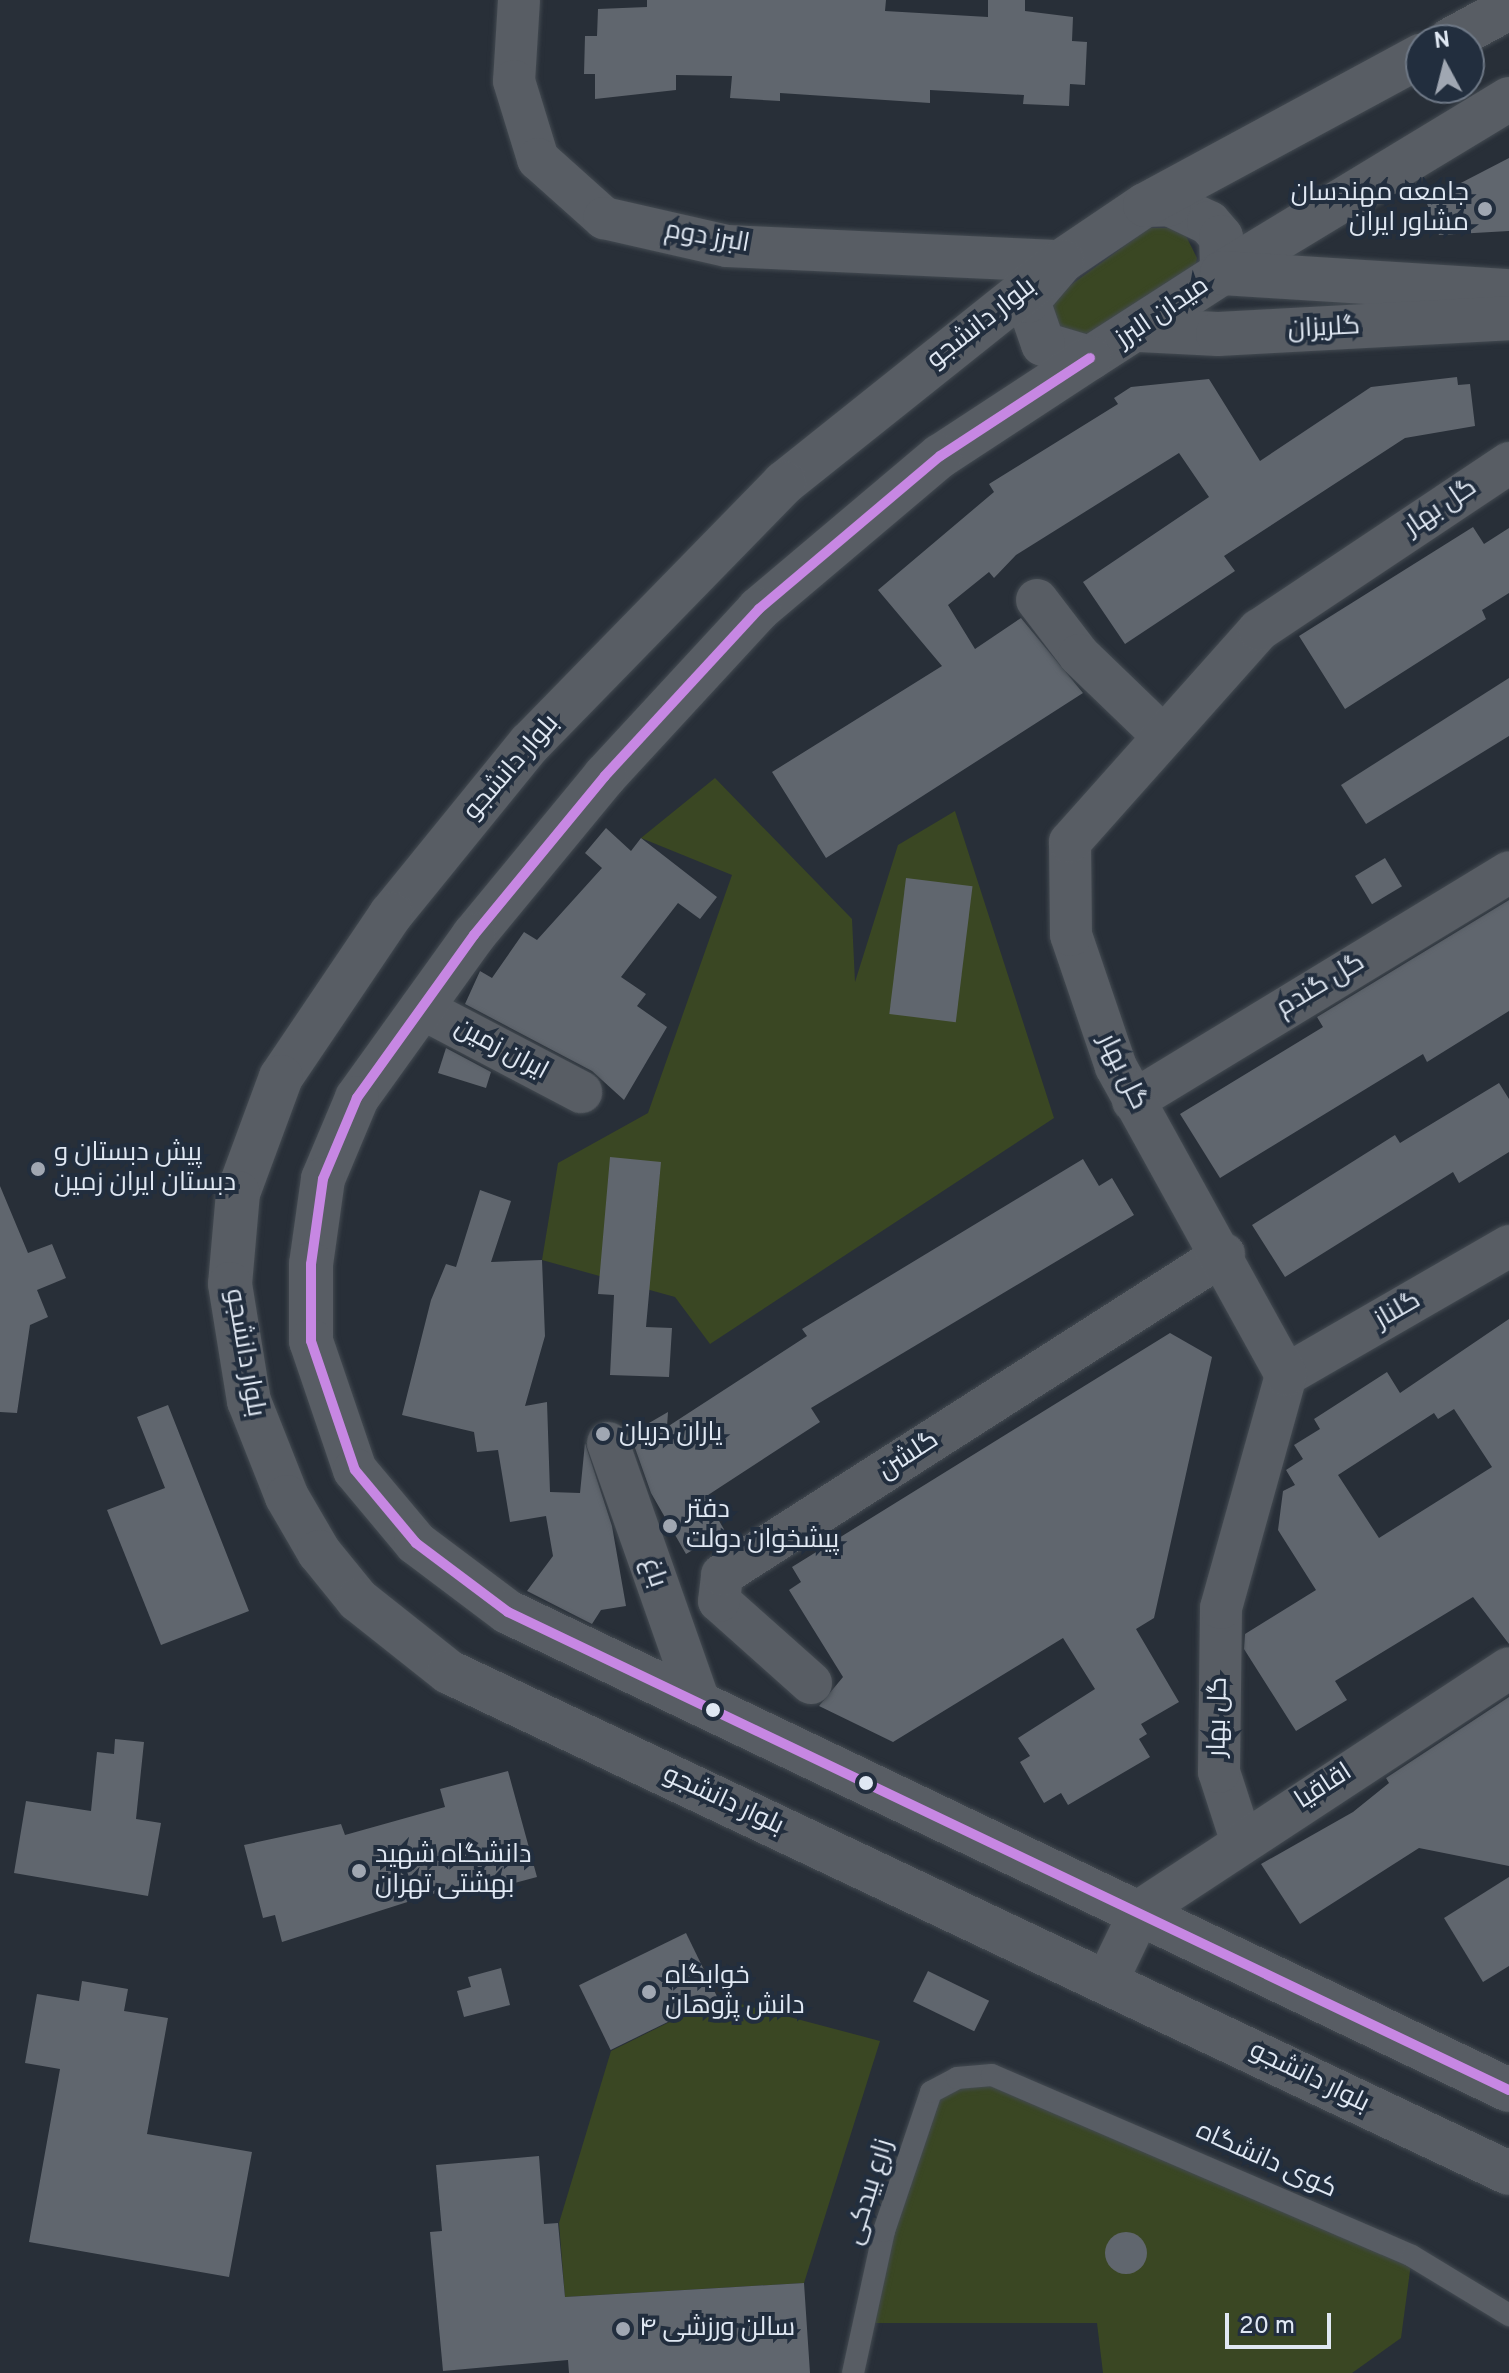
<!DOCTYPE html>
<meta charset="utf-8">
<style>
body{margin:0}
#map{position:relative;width:1509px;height:2373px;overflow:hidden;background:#282f38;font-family:Overpass,Cairo,sans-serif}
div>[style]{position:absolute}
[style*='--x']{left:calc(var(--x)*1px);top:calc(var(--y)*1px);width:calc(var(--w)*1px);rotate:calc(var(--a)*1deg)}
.green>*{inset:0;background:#3a4723}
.building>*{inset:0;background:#60666e;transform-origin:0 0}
.round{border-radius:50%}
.roads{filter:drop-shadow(0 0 2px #434a51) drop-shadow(0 0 2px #434a51)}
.lane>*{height:22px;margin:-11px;padding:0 11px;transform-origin:11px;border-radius:11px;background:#585d64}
.street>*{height:42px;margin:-21px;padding:0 21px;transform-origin:21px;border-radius:21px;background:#585d64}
.secondary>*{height:44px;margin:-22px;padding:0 22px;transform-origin:22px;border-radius:22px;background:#585d64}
.bus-1>*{height:10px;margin:-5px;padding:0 5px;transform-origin:5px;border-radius:5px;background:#c787e3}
.dots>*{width:22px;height:22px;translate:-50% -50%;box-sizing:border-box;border:4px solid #222e3e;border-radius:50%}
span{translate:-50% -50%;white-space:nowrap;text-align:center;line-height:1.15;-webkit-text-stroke:8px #222e3e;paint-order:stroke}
.poi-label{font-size:26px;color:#e0e8f3}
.right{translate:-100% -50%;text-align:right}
.left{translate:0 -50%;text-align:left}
.street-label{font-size:26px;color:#e0e8f3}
.north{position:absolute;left:1405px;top:24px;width:80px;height:80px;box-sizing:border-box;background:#222e3e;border:2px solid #6e7886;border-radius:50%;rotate:353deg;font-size:22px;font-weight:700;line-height:32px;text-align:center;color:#e0e8f3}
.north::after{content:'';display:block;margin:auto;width:28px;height:36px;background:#a0a7b2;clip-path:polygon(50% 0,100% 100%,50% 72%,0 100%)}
.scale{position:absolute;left:1225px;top:2313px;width:106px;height:36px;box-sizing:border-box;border:4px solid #e0e8f3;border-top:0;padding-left:10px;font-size:24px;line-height:28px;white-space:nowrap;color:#e0e8f3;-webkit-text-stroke:6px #222e3e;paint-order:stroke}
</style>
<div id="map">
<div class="green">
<div style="clip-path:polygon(1149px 228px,1177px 228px,1186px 236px,1197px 258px,1194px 277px,1092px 342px,1063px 338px,1049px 305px,1057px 295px)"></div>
<div style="clip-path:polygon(715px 778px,852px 919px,855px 982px,898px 845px,955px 811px,1054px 1118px,710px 1344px,675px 1297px,542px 1260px,558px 1163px,648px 1113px,732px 875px,641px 838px)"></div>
<div style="clip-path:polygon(718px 1998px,880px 2041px,804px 2283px,565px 2297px,559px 2223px,611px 2051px)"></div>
<div style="clip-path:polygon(992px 2075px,1412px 2256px,1401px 2338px,1352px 2373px,1103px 2373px,1097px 2323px,866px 2323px,931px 2092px)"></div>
</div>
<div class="building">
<div style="clip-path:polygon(647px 0,886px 0,885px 11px,988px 17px,988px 0,1025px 0,1025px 11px,1073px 17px,1072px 41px,1087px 42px,1085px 85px,1070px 84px,1069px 106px,1023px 104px,1024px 95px,930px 90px,930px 103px,780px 93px,780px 101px,730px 98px,732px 76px,676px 75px,676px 90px,595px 99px,595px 74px,584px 74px,585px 36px,597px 36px,598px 9px,647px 7px)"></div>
<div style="clip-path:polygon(1509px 158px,1509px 231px,1439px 235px,1426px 201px)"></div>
<div style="clip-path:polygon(1457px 377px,1458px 385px,1470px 384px,1475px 426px,1405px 438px,1224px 556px,1235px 571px,1125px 644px,1083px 582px,1209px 497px,1179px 453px,1016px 555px,994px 578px,989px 572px,948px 605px,975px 649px,1021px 618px,1083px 693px,826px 858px,772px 772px,942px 666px,878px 590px,994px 492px,989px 484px,1118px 404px,1114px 398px,1131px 387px,1209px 379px,1260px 461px,1371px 387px)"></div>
<div style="clip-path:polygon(1473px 527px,1484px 544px,1509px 528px,1509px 593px,1482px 610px,1486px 619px,1345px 709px,1299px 636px)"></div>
<div style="clip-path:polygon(1509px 678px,1509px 736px,1366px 824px,1341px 785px)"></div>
<div style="clip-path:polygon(606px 828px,631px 851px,641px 838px,717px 897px,700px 919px,678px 903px,621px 977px,646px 994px,637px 1006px,667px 1027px,624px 1100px,592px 1071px,465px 1004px,480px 971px,492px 978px,524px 932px,537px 940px,602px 868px,585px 853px)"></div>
<div style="left:1385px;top:858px;width:33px;height:35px;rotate:59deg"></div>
<div style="left:906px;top:878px;width:67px;height:137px;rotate:7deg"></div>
<div style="clip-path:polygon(1509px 900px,1509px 1011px,1427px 1062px,1423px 1054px,1220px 1178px,1180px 1114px,1323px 1027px,1317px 1017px)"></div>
<div style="clip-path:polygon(446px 1048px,491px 1072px,486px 1088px,438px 1073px)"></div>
<div style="clip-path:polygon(1499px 1083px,1509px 1099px,1509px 1152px,1459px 1183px,1453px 1172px,1285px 1277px,1252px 1225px,1395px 1135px,1400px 1143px)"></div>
<div style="clip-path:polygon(610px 1157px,661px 1162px,646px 1327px,672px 1328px,669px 1377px,610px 1375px,614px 1295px,598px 1294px)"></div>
<div style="clip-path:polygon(1083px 1159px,1099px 1186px,1112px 1178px,1134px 1215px,811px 1408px,820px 1422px,705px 1497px,725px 1531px,686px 1554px,651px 1493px,630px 1434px,668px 1412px,667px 1427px,807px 1336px,802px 1329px)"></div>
<div style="clip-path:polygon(0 1186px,28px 1253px,52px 1244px,66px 1278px,37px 1290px,48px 1317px,30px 1325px,17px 1413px,0 1412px)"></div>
<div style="clip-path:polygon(480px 1190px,511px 1201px,491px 1262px,542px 1260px,545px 1336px,525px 1406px,547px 1402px,550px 1492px,580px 1493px,585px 1443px,612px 1526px,626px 1606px,601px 1610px,592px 1624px,527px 1591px,553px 1556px,546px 1516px,510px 1522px,498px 1450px,477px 1452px,474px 1432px,402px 1415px,431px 1300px,446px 1264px,456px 1267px)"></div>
<div style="clip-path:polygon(evenodd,1509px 1319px,1509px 1644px,1473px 1597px,1335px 1681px,1347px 1700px,1296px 1731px,1244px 1649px,1245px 1634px,1316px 1590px,1278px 1530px,1283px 1491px,1295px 1485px,1286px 1470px,1303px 1459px,1294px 1445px,1320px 1429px,1314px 1419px,1387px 1372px,1400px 1393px,1509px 1319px,1454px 1409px,1492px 1467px,1379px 1538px,1338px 1475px,1434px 1413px,1438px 1419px,1454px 1409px)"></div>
<div style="clip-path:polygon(1170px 1333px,1212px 1357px,1154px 1618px,1136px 1629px,1179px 1702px,1141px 1724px,1147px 1734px,1139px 1739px,1150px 1757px,1068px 1805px,1061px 1793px,1044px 1803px,1020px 1762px,1030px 1756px,1018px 1738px,1095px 1689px,1063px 1638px,893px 1742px,819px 1706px,843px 1677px,789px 1590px,801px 1582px,792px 1567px)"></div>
<div style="clip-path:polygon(168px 1405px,249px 1611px,161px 1645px,107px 1510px,165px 1488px,137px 1417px)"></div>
<div style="clip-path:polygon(1509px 1697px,1509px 1866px,1419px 1848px,1300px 1924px,1261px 1864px,1353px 1812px,1389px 1783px,1386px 1778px)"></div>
<div style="clip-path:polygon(115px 1739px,144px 1742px,136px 1819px,161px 1823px,148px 1896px,14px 1873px,26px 1801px,91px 1811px,97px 1752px,114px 1754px)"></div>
<div style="clip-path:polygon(508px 1771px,537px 1877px,470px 1895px,467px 1883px,282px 1942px,275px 1915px,263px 1918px,244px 1845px,341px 1824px,345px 1835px,445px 1807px,440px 1789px)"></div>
<div style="clip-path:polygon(1509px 1877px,1509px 1966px,1483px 1982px,1444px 1918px)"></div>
<div style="left:686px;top:1933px;width:72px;height:119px;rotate:64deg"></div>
<div style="clip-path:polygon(501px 1968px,510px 2005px,464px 2017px,457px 1991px,471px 1987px,468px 1977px)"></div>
<div style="left:928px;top:1971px;width:68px;height:34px;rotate:26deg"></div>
<div style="clip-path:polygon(82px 1981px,128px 1989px,124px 2011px,168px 2018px,147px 2134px,252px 2152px,229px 2277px,29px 2242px,60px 2069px,25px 2063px,37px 1994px,79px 2001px)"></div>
<div style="clip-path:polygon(539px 2156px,544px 2224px,558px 2223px,565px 2297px,804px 2283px,810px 2373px,569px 2373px,568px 2360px,443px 2371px,430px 2232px,442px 2231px,436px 2165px)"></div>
<div class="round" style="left:1105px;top:2232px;width:42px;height:42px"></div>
</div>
<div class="roads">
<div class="lane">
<div style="--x:853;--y:2373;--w:145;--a:-77.7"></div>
<div style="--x:884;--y:2231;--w:147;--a:-71.3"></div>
<div style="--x:931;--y:2092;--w:30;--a:-28"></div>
<div style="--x:957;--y:2078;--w:35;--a:-5"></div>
<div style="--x:992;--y:2075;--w:457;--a:23.3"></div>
<div style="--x:1412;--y:2256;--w:114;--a:31.3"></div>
</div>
<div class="street">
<div style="--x:519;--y:0;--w:81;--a:93.5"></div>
<div style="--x:514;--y:81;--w:82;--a:72.9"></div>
<div style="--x:538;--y:159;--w:89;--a:41.8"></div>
<div style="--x:604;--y:218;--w:126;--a:12.8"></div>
<div style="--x:727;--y:246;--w:335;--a:2.6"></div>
<div style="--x:1037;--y:600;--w:69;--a:52.6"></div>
<div style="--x:1079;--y:655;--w:114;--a:43.9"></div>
<div style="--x:421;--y:1008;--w:181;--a:27.7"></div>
<div style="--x:1133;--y:1101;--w:440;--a:-31.3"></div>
<div style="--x:1286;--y:1375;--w:258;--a:-30"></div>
<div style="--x:608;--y:1443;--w:275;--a:70.6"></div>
<div style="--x:811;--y:1683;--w:123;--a:-138.3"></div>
<div style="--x:719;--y:1601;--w:26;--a:-83"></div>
<div style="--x:722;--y:1575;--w:596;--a:-32.6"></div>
<div style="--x:1242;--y:1843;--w:75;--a:-107.9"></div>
<div style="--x:1219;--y:1772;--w:164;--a:-89.3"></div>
<div style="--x:1221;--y:1608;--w:242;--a:-74.4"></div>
<div style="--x:1286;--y:1375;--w:352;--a:-118.9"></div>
<div style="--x:1116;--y:1067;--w:139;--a:-108.8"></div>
<div style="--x:1071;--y:935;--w:93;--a:-90.6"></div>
<div style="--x:1070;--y:842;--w:284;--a:-48.3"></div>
<div style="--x:1259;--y:630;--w:301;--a:-33.7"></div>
<div style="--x:1107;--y:1981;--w:79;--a:-64.4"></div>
<div style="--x:1141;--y:1910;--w:440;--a:-33.3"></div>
</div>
<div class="secondary">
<div style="--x:1450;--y:40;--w:67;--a:-28.5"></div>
<div style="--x:1169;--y:204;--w:44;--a:25.4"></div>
<div style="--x:1209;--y:223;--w:18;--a:49"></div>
<div style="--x:1221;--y:237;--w:36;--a:88"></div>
<div style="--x:1222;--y:273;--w:157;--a:147.2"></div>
<div style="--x:1090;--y:358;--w:49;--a:-163.4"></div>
<div style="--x:1043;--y:344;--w:46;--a:-109.2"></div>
<div style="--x:1028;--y:301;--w:52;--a:-49.6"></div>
<div style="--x:1062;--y:261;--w:100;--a:-34"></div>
<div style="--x:1145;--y:205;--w:24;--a:-2"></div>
<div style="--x:1145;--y:205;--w:314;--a:-28.4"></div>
<div style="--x:1062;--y:261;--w:356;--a:141.4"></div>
<div style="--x:784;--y:483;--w:363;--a:134.3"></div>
<div style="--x:530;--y:743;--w:220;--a:129.1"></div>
<div style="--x:391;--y:914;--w:197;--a:124"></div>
<div style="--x:281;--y:1077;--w:124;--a:110.3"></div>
<div style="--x:238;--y:1193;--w:91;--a:95"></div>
<div style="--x:230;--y:1284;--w:119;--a:80.8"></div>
<div style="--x:249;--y:1401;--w:103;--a:68.4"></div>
<div style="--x:287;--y:1497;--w:64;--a:59.8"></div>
<div style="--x:319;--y:1552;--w:62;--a:50.9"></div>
<div style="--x:358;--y:1600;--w:116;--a:38.4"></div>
<div style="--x:449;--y:1672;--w:1172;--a:25.3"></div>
<div style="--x:1222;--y:273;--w:336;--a:-31.2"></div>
<div style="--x:1222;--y:273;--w:288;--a:3.6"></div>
<div style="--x:1139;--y:330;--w:79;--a:2.9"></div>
<div style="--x:1218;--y:334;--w:291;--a:-3.1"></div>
<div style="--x:1090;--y:358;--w:179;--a:146.8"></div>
<div style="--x:940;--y:456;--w:237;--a:139.8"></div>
<div style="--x:759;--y:609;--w:227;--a:132.7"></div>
<div style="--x:605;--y:776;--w:206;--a:129.5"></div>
<div style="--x:474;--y:935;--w:201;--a:125.7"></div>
<div style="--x:357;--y:1098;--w:88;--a:112.8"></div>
<div style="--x:323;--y:1179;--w:86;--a:98"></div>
<div style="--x:311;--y:1264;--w:77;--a:90"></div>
<div style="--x:311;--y:1341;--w:136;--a:71.2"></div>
<div style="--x:355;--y:1470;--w:95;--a:50.1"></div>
<div style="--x:416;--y:1543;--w:115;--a:36.9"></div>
<div style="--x:508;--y:1612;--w:1109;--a:25.53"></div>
</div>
</div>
<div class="bus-1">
<div style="--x:1090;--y:358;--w:179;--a:146.8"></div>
<div style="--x:940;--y:456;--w:237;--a:139.8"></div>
<div style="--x:759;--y:609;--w:227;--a:132.7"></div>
<div style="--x:605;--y:776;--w:206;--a:129.5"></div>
<div style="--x:474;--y:935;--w:201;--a:125.7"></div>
<div style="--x:357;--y:1098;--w:88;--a:112.8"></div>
<div style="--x:323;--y:1179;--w:86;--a:98"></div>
<div style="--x:311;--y:1264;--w:77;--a:90"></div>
<div style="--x:311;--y:1341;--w:136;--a:71.2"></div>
<div style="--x:355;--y:1470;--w:95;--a:50.1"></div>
<div style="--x:416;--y:1543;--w:115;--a:36.9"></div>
<div style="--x:508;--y:1612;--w:1109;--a:25.53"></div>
</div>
<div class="dots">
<div style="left:1485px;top:209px;background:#a0a7b2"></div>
<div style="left:38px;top:1169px;background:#a0a7b2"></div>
<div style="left:603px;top:1434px;background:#a0a7b2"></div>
<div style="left:670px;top:1526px;background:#a0a7b2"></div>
<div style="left:713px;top:1710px;background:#e0e8f3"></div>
<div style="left:866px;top:1783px;background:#e0e8f3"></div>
<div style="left:359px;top:1871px;background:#a0a7b2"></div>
<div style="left:649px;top:1992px;background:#a0a7b2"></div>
<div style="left:623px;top:2329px;background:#a0a7b2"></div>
</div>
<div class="poi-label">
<span class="right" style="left:1469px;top:209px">جامعه مهندسان<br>مشاور ایران</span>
<span class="left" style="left:54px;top:1169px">پیش دبستان و<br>دبستان ایران زمین</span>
<span class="left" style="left:619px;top:1434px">یاران دریان</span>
<span class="left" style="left:686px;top:1526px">دفتر<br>پیشخوان دولت</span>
<span class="left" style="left:375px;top:1871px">دانشگاه شهید<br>بهشتی تهران</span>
<span class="left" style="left:665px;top:1992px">خوابگاه<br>دانش پژوهان</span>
<span class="left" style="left:639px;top:2329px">سالن ورزشی ۴</span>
</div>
<div class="street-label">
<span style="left:707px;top:238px;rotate:10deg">البرز دوم</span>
<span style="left:1163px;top:313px;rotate:-34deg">میدان البرز</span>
<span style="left:982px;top:324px;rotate:-38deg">بلوار دانشجو</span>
<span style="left:1324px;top:329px;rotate:-3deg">گلریزان</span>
<span style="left:1441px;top:508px;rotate:-34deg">گل بهار</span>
<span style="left:512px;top:768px;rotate:-49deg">بلوار دانشجو</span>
<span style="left:1321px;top:986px;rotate:-31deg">گل گندم</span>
<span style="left:501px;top:1050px;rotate:28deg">ایران زمین</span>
<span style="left:1122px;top:1072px;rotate:64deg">گل بهار</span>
<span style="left:1398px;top:1311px;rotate:-30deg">گلناز</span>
<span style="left:244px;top:1353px;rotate:80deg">بلوار دانشجو</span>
<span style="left:909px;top:1456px;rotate:-33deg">گلشن</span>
<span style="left:653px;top:1573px;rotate:71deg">باغ</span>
<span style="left:1219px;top:1717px;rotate:-89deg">گل بهار</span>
<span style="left:1324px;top:1787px;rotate:-33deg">اقاقیا</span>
<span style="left:723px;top:1801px;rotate:25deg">بلوار دانشجو</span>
<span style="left:1309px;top:2078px;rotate:26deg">بلوار دانشجو</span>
<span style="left:1266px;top:2161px;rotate:24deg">کوی دانشگاه</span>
<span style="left:870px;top:2192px;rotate:-73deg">زارع بیدکی</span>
</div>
<div class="north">N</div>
<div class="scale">20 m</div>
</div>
